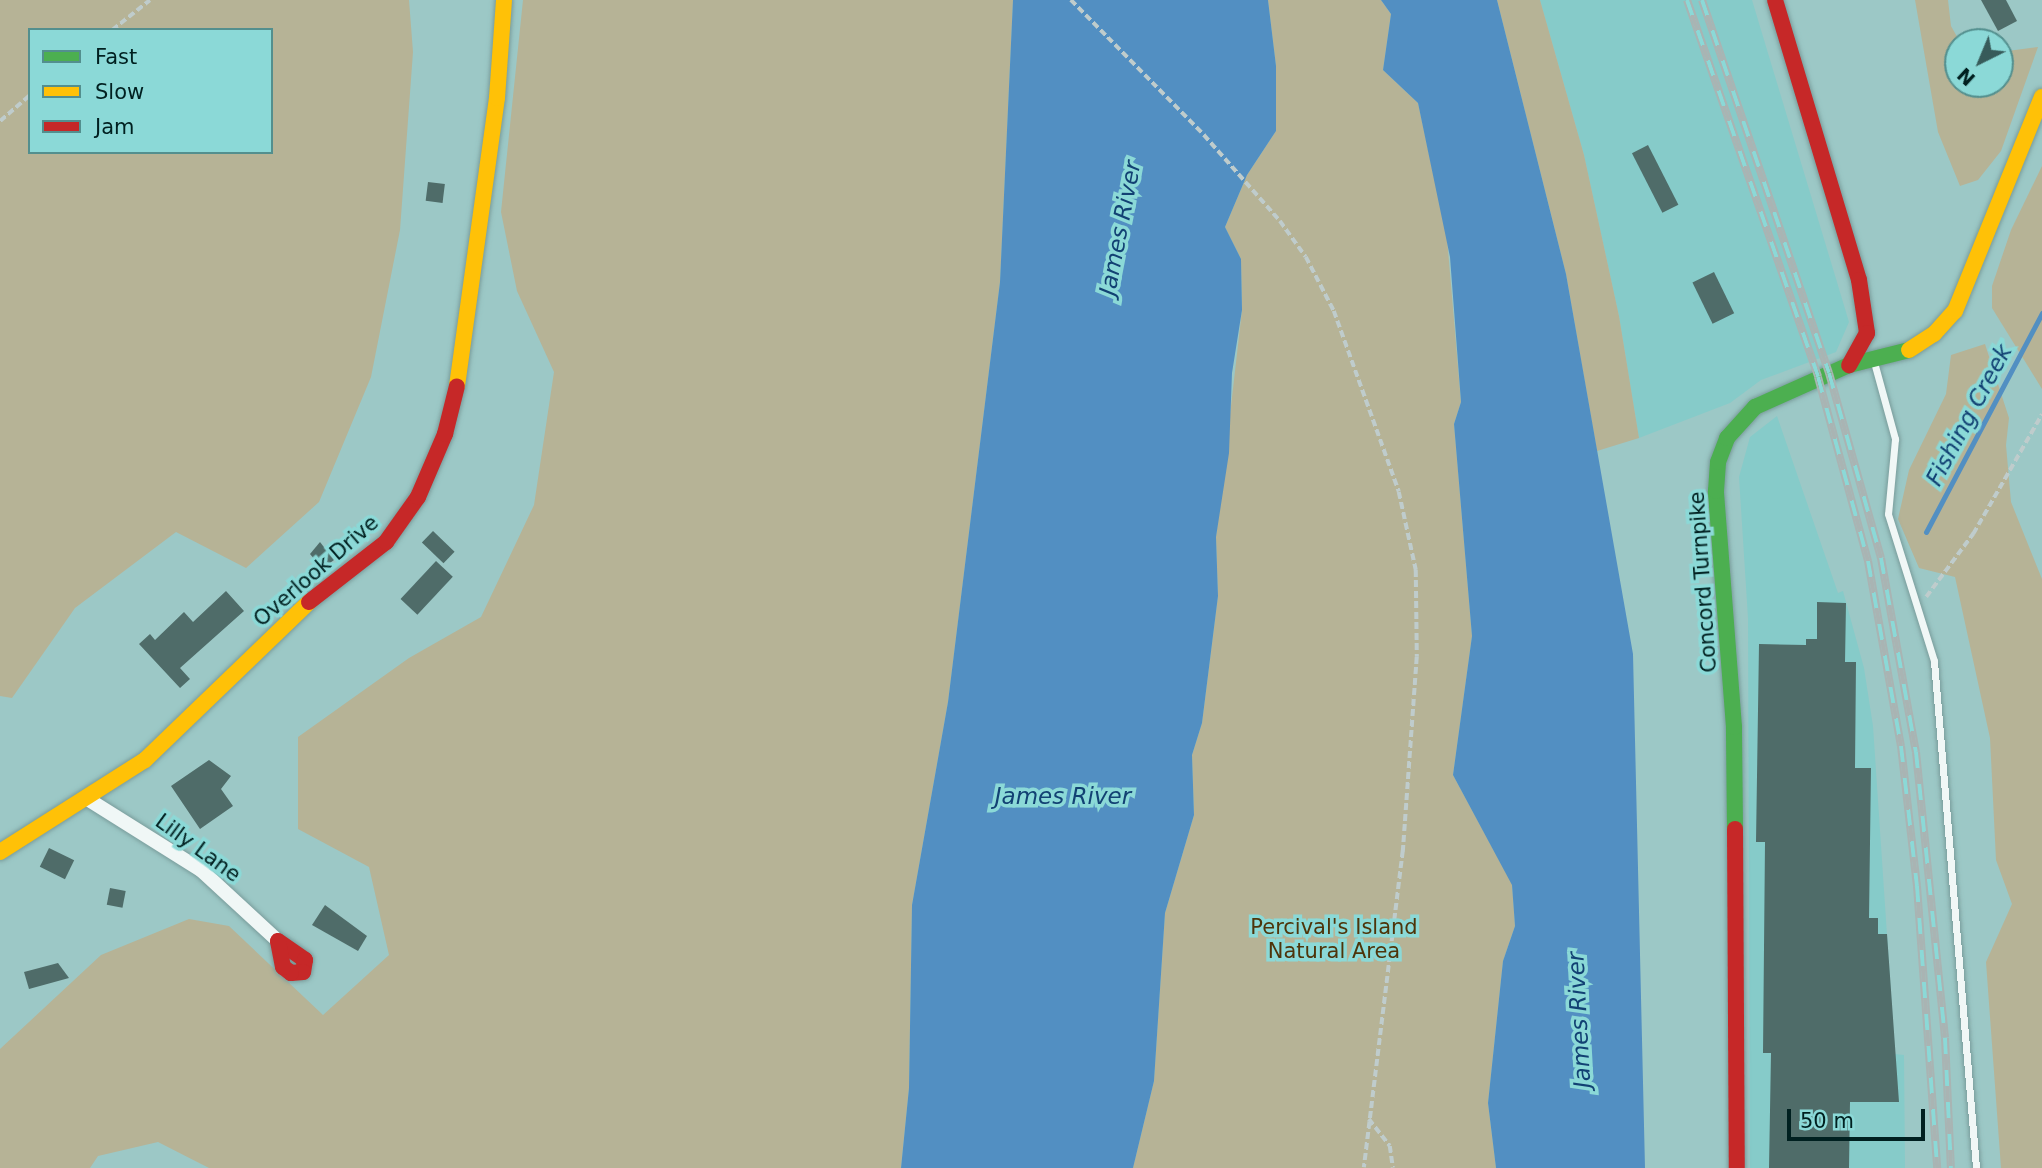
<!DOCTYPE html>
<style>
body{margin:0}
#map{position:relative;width:2042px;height:1168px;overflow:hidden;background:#9cc8c6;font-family:"DejaVu Sans",sans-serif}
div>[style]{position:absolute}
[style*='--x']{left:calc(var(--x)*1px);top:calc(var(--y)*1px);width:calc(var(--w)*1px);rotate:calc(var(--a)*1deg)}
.built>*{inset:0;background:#86cbc9}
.green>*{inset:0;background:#b6b396}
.water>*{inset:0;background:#528fc2}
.stream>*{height:5px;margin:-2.5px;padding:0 2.5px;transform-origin:2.5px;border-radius:2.5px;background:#528fc2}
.building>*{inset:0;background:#4f6c69;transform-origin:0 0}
.path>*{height:3.5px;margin-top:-1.75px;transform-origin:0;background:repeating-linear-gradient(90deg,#bfcccc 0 7px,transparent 0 10.5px)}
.roads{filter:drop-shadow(0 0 2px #799c9b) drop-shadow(0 0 2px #799c9b)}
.lane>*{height:7px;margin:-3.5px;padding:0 3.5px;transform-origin:3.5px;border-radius:3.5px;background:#f0f7f6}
.street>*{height:14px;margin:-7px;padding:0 7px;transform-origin:7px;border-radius:7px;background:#f0f7f6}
.fast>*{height:16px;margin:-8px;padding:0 8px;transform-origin:8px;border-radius:8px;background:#4caf50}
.slow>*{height:16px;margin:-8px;padding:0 8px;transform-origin:8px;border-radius:8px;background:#ffc107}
.jam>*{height:16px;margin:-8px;padding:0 8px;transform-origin:8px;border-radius:8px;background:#c62828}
.rail>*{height:8px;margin-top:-4px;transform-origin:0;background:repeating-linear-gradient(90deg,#8bd9d7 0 16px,#a9b4b3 0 32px);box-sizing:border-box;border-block:2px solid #a9b4b3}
span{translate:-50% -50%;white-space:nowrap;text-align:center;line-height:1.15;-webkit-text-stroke:7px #8bd9d7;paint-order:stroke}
.street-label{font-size:21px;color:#002020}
.park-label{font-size:21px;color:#4e340a}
.water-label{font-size:23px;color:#124173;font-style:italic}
.legend{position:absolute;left:28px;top:28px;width:245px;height:126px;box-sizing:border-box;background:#8bd9d7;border:2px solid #538f8e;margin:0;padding:9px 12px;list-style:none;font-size:21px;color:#002020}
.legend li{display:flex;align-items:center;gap:14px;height:35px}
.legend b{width:35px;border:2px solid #538f8e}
.north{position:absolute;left:1944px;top:28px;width:70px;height:70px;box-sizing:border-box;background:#8bd9d7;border:2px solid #538f8e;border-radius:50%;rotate:223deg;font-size:19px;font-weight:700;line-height:28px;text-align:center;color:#002020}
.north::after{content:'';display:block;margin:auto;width:24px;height:32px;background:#375b5a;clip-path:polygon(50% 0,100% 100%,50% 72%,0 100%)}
.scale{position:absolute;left:1787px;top:1109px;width:138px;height:32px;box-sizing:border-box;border:4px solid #002020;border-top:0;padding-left:9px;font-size:21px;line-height:24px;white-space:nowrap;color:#002020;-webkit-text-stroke:5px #8bd9d7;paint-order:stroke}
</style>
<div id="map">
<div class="built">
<div style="clip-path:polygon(1540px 0,1752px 0,1849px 322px,1836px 352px,1761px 380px,1730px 403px,1639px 438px,1619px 316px,1584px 155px)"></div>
<div style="clip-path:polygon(1777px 416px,1838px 593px,1843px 591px,1864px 668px,1873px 726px,1895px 1054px,1904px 1055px,1905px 1168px,1750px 1168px,1748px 618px,1739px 477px,1750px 437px)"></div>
</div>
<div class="green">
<div style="clip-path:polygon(evenodd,0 0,409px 0,413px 52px,400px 230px,371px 377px,319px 502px,246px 568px,176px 532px,75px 608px,12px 698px,0 696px,0 0,30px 30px,271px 30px,271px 152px,30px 152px,30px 30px)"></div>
<div style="clip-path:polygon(523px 0,1013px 0,1000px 282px,948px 702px,912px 905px,909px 1088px,901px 1168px,209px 1168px,158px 1142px,98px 1156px,90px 1168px,0 1168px,0 1049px,101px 955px,189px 919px,229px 926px,323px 1015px,389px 955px,369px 867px,298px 829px,298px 737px,409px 658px,481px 617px,534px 505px,554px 372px,517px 291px,501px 212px)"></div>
<div style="clip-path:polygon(1268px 0,1381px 0,1391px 14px,1383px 70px,1418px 103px,1447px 238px,1461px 402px,1454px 424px,1472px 636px,1453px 775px,1512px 884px,1515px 926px,1503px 961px,1488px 1103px,1496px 1168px,1133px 1168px,1154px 1081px,1165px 913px,1194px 815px,1192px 755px,1202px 723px,1218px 596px,1216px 537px,1242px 310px,1241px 259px,1225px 227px,1247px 175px,1276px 131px,1276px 66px)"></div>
<div style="clip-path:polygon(1497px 0,1540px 0,1584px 155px,1619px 316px,1639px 438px,1597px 451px,1566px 274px)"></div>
<div style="clip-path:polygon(1915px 0,1948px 0,1951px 26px,1960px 42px,1958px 84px,2000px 84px,2000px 52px,2038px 47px,2001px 151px,1978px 180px,1960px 186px,1938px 132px)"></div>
<div style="clip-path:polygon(2042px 166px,2042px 389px,1992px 308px,1992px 286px,2011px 230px)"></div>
<div style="clip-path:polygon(1985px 344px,2009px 418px,2006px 445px,2011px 502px,2042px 579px,2042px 1168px,2001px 1168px,1986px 962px,2012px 904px,1996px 860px,1990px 738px,1955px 577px,1919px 568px,1898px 519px,1909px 470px,1946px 394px,1951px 355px)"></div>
</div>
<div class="water">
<div style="clip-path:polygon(1013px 0,1268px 0,1276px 66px,1276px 131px,1247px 175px,1225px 227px,1241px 259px,1242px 310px,1232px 373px,1229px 453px,1216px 537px,1218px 596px,1202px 723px,1192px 755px,1194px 815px,1165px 913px,1154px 1081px,1133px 1168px,901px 1168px,909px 1088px,912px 905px,948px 702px,1000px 282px)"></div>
<div style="clip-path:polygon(1381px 0,1497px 0,1566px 274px,1633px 654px,1645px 1168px,1496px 1168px,1488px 1103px,1503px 961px,1515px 926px,1512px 885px,1453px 775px,1472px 636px,1454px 424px,1461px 402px,1450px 257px,1418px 103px,1383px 70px,1391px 14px)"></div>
</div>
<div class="stream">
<div style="--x:1926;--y:532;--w:248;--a:-62.1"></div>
</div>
<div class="building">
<div style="clip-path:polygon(1981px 0,2006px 0,2017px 21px,1998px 31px)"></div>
<div style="left:1648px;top:145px;width:67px;height:18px;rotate:63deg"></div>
<div style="left:428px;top:182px;width:17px;height:19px;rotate:7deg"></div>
<div style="left:1714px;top:272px;width:46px;height:24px;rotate:64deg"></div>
<div style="left:433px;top:531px;width:30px;height:16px;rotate:44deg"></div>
<div style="clip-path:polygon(320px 542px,334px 560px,322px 569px,310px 554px)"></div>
<div style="left:436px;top:561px;width:23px;height:52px;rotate:43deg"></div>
<div style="clip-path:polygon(226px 591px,244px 611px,180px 668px,190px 679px,180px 688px,139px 644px,150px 634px,155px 640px,184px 612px,193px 622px)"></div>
<div style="clip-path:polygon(1817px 602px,1846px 603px,1845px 662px,1856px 662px,1855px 768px,1871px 768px,1869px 918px,1878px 918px,1878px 934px,1887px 934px,1899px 1102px,1850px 1102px,1849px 1168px,1769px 1168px,1771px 1053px,1763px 1053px,1765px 842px,1756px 842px,1759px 644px,1806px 645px,1806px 639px,1817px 639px)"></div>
<div style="clip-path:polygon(209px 760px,231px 776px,221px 789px,233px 806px,200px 829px,171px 786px)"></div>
<div style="left:49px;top:848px;width:28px;height:21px;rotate:26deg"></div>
<div style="left:110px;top:888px;width:16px;height:17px;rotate:11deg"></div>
<div style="clip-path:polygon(325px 905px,367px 936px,358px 951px,312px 925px)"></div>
<div style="clip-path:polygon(58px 963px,69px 978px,29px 989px,24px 972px)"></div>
</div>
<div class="path">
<div style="--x:1071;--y:0;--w:190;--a:45.4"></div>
<div style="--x:1204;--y:135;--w:115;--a:48.5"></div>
<div style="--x:1280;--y:221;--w:44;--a:54.2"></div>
<div style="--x:1306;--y:257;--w:61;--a:62.6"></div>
<div style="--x:1334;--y:311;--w:192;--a:70.2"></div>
<div style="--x:1399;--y:492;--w:80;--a:77.7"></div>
<div style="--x:1416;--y:570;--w:87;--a:89.3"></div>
<div style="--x:1417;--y:657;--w:195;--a:94.1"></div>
<div style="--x:1403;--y:851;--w:319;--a:97"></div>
<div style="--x:112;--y:30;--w:48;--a:-38.3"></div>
<div style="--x:0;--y:121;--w:40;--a:-41"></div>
<div style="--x:1926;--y:597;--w:79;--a:-53.3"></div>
<div style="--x:1973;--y:534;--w:138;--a:-60.1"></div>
<div style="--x:1369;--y:1119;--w:34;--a:52"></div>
<div style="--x:1390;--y:1146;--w:22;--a:82"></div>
</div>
<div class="roads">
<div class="lane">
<div style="--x:1874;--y:362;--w:80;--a:74.7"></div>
<div style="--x:1895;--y:439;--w:75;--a:95.3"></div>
<div style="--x:1888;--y:514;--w:154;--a:72.6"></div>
<div style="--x:1934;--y:661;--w:509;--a:85.26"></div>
</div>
<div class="street">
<div style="--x:86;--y:798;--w:136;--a:32.1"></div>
<div style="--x:201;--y:870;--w:105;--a:42.7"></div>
</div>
<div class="fast">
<div style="--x:1735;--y:829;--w:102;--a:-90.6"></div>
<div style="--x:1734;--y:727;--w:237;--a:-94.4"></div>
<div style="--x:1716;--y:491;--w:29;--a:-86"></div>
<div style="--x:1718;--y:462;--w:26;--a:-69"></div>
<div style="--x:1727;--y:438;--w:42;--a:-47.9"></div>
<div style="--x:1755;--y:407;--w:103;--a:-24.1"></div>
<div style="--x:1849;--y:365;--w:62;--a:-14"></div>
</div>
<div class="slow">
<div style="--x:1909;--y:350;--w:30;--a:-33"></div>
<div style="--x:1934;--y:334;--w:31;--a:-48"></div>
<div style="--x:1955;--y:311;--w:231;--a:-67.9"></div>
<div style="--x:457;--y:386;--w:291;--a:-82.1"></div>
<div style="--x:497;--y:98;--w:98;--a:-85.9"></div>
<div style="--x:0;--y:852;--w:172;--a:-32.4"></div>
<div style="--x:145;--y:760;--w:228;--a:-43.9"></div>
</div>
<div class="jam">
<div style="--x:1775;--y:0;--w:292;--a:73.3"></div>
<div style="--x:1859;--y:280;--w:54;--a:81.4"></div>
<div style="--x:1867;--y:333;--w:37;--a:119"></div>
<div style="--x:309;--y:602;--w:98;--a:-37.9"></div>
<div style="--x:386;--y:542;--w:55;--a:-54.6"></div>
<div style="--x:418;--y:497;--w:69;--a:-66.8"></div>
<div style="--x:445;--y:434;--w:49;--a:-76"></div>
<div style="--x:1735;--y:829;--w:339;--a:89.7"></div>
<div style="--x:278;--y:941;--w:33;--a:35"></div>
<div style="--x:305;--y:960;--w:12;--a:99"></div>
<div style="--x:303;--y:972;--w:12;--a:175"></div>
<div style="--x:291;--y:973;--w:10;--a:-143"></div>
<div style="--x:283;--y:967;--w:26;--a:-101"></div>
</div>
</div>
<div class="rail">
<div style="--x:1687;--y:0;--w:399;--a:70.8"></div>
<div style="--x:1818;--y:377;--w:191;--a:74.8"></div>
<div style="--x:1868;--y:561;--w:188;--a:79.9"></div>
<div style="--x:1901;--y:746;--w:141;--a:83.5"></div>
<div style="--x:1917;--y:886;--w:283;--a:85.9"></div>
<div style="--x:1702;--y:0;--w:394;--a:71.2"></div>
<div style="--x:1829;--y:373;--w:192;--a:74.3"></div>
<div style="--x:1881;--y:558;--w:197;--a:79.8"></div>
<div style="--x:1916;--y:752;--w:287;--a:84.2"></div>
<div style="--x:1945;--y:1038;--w:130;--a:87.4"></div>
</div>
<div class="street-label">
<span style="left:316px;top:571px;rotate:-41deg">Overlook Drive</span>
<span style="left:1703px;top:582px;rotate:-94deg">Concord Turnpike</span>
<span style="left:198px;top:848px;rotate:36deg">Lilly Lane</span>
</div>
<div class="park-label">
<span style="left:1334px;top:939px">Percival's Island<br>Natural Area</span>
</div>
<div class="water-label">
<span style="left:1120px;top:228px;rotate:-79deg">James River</span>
<span style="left:1969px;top:415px;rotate:-62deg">Fishing Creek</span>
<span style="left:1063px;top:796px">James River</span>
<span style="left:1579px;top:1020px;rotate:-93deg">James River</span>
</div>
<ul class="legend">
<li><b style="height:9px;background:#4caf50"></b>Fast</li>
<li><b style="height:9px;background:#ffc107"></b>Slow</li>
<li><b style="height:9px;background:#c62828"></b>Jam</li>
</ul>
<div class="north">N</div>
<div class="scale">50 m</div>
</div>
